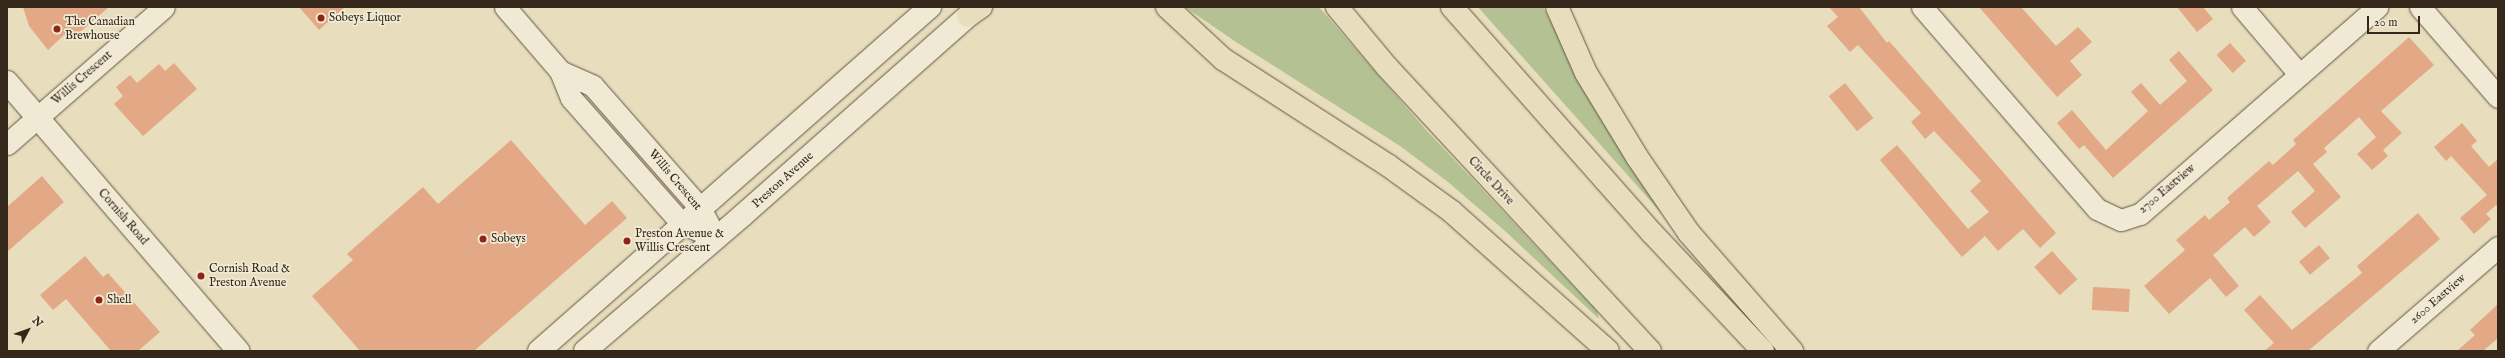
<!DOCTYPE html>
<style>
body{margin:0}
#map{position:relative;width:2505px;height:358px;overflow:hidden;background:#e8debe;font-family:"IM FELL English",serif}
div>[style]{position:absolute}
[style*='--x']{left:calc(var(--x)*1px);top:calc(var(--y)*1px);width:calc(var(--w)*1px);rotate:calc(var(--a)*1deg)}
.green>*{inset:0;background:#b4c293}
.building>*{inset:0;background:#e3a886;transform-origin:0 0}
.roads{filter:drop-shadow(0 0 1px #625543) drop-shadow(0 0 1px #625543)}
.street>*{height:21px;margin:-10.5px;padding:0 10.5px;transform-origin:10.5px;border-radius:10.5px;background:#f0ead5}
.secondary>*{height:22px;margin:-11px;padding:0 11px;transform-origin:11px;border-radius:11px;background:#f0ead5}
.highway>*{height:22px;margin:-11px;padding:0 11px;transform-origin:11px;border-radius:11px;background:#e8debe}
.dots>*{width:11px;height:11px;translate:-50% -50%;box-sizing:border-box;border:2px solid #f0ead5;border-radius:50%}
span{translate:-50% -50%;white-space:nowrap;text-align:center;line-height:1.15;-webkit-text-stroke:3.5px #f0ead5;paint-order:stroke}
.poi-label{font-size:12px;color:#35271a}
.left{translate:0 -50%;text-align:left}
.street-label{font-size:12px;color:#35271a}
.frame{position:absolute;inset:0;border:8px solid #35271a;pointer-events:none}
.north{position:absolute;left:8px;top:310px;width:40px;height:40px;-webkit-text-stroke:3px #f0ead5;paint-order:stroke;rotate:49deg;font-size:11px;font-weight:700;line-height:16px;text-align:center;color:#35271a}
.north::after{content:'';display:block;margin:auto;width:14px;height:18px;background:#35271a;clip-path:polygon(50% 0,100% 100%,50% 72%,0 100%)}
.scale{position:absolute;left:2367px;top:16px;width:53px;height:18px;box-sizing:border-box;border:2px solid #35271a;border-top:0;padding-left:5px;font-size:12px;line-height:14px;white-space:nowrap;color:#35271a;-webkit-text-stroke:3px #f0ead5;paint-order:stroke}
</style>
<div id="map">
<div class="green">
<div style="clip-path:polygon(1185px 7px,1319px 7px,1426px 130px,1597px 311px,1599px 319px,1505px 231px,1448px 182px,1400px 146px,1236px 42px)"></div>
<div style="clip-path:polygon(1478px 7px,1543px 7px,1583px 83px,1671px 224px)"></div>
</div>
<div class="building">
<div style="clip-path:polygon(23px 7px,109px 7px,80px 32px,64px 35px,48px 50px,29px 26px)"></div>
<div style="clip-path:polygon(299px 7px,345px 7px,319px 30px)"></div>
<div style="clip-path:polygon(1829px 7px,1859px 7px,1887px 43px,1889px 41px,1910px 65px,2056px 233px,2040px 248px,2023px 229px,1998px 251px,1985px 236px,1962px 257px,1880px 160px,1897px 145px,1968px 229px,1989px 212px,1970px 191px,1981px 181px,1934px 131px,1925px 139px,1911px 122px,1921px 113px,1858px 45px,1850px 52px,1827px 26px,1838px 17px)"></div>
<div style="clip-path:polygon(1979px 7px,2021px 7px,2056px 46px,2078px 27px,2092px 42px,2070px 61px,2082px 75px,2057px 97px)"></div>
<div style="clip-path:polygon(2177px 7px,2203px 7px,2213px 19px,2197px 32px)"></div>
<div style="clip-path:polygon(2409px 37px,2434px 65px,2381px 111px,2402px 133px,2383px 150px,2388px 156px,2372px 170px,2357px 154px,2376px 137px,2359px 117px,2324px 148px,2327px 152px,2313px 164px,2341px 197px,2305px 228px,2291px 212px,2315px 191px,2298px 171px,2257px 206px,2271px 222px,2254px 237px,2245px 227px,2213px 255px,2239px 286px,2226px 297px,2210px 278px,2169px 314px,2144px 286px,2185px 250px,2176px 240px,2205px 215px,2209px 220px,2230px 202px,2227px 198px,2269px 161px,2273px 165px,2296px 144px,2293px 140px)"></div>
<div style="left:2230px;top:43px;width:24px;height:18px;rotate:48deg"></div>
<div style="clip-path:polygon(2179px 51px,2213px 90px,2113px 178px,2084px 145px,2079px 149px,2057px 123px,2072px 110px,2106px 150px,2148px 111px,2131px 92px,2141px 83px,2160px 105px,2187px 81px,2169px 60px)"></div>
<div style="clip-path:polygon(174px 63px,197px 89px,143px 136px,114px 104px,123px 96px,116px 87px,130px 75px,137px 83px,159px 64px,165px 71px)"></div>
<div style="left:1845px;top:83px;width:45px;height:21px;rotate:51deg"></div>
<div style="clip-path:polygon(2462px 123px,2477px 141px,2471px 146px,2489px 167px,2498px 159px,2498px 207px,2496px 205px,2486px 214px,2491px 219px,2474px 234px,2460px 218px,2487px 195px,2451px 156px,2446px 161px,2434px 147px)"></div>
<div style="clip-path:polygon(511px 140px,585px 225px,612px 201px,627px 218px,474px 351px,360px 351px,312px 296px,353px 260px,347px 254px,423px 187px,438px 204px)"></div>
<div style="clip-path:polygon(42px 176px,64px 202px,7px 252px,7px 207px)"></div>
<div style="clip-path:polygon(2418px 213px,2440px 239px,2308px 351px,2264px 351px,2274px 343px,2244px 310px,2260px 295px,2292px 330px,2362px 273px,2357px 266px)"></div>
<div style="left:2319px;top:245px;width:17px;height:26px;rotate:50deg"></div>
<div style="left:2052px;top:251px;width:38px;height:24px;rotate:48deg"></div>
<div style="clip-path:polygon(85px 256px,103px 277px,108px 273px,160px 332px,138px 351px,111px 351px,66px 299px,53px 310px,40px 295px)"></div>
<div style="left:2093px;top:287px;width:37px;height:23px;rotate:3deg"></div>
<div style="clip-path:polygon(2498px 304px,2498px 338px,2483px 351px,2457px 351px,2475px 335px,2470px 330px)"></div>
</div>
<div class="roads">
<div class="street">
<div style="--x:505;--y:7;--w:84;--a:49.3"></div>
<div style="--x:560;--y:71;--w:29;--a:68"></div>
<div style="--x:571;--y:98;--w:168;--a:48.6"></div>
<div style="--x:682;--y:224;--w:36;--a:21"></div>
<div style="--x:1922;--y:7;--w:267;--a:49.1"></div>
<div style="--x:2097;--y:209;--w:26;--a:25"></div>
<div style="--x:2121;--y:220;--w:20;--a:-18"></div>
<div style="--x:2140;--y:214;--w:315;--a:-41.1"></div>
<div style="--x:2242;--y:7;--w:88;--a:49.6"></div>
<div style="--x:2420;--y:7;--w:119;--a:49.1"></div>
<div style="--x:560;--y:71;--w:36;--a:24"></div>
<div style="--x:593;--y:86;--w:162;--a:48.7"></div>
<div style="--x:700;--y:208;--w:19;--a:62"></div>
<div style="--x:7;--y:144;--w:208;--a:-41.1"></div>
<div style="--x:2378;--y:351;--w:159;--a:-40.9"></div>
</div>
<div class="secondary">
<div style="--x:7;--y:82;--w:355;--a:49.3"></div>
<div style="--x:539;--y:351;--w:521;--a:-41.34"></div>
<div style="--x:585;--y:351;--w:208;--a:-40.7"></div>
<div style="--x:743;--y:215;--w:314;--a:-41.5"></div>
</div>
<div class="highway">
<div style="--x:1167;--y:7;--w:76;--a:42.9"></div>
<div style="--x:1223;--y:59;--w:197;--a:32.8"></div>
<div style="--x:1389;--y:166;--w:77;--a:36"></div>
<div style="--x:1451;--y:211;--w:210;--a:41.7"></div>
<div style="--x:1337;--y:7;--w:78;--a:50.2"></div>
<div style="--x:1387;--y:67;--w:387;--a:47.2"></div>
<div style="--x:1452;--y:7;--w:302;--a:48.5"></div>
<div style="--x:1652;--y:233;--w:162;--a:46.8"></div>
<div style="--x:1557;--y:7;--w:72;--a:66.3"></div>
<div style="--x:1586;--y:73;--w:98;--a:58.7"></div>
<div style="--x:1637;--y:157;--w:92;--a:55.6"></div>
<div style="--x:1689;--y:233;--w:157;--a:48.9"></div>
<div style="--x:968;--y:16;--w:16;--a:-35"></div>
</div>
</div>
<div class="dots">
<div style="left:321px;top:18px;background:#8f2418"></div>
<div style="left:57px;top:29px;background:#8f2418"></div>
<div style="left:483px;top:239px;background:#8f2418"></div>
<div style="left:627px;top:241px;background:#8f2418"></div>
<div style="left:201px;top:276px;background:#8f2418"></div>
<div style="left:99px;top:300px;background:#8f2418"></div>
</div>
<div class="poi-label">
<span class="left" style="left:329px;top:18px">Sobeys Liquor</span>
<span class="left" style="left:65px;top:29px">The Canadian<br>Brewhouse</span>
<span class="left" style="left:635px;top:241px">Preston Avenue &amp;<br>Willis Crescent</span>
<span class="left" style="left:491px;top:239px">Sobeys</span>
<span class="left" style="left:209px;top:276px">Cornish Road &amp;<br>Preston Avenue</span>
<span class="left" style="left:107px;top:300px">Shell</span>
</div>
<div class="street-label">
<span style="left:82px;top:78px;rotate:-41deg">Willis Crescent</span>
<span style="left:675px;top:180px;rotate:50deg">Willis Crescent</span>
<span style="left:783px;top:180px;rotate:-42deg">Preston Avenue</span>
<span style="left:1491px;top:181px;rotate:47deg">Circle Drive</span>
<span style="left:2167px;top:189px;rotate:-40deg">2700 Eastview</span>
<span style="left:123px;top:217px;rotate:49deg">Cornish Road</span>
<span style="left:2438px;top:299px;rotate:-41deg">2600 Eastview</span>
</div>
<div class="frame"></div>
<div class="north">N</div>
<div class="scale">20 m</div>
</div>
